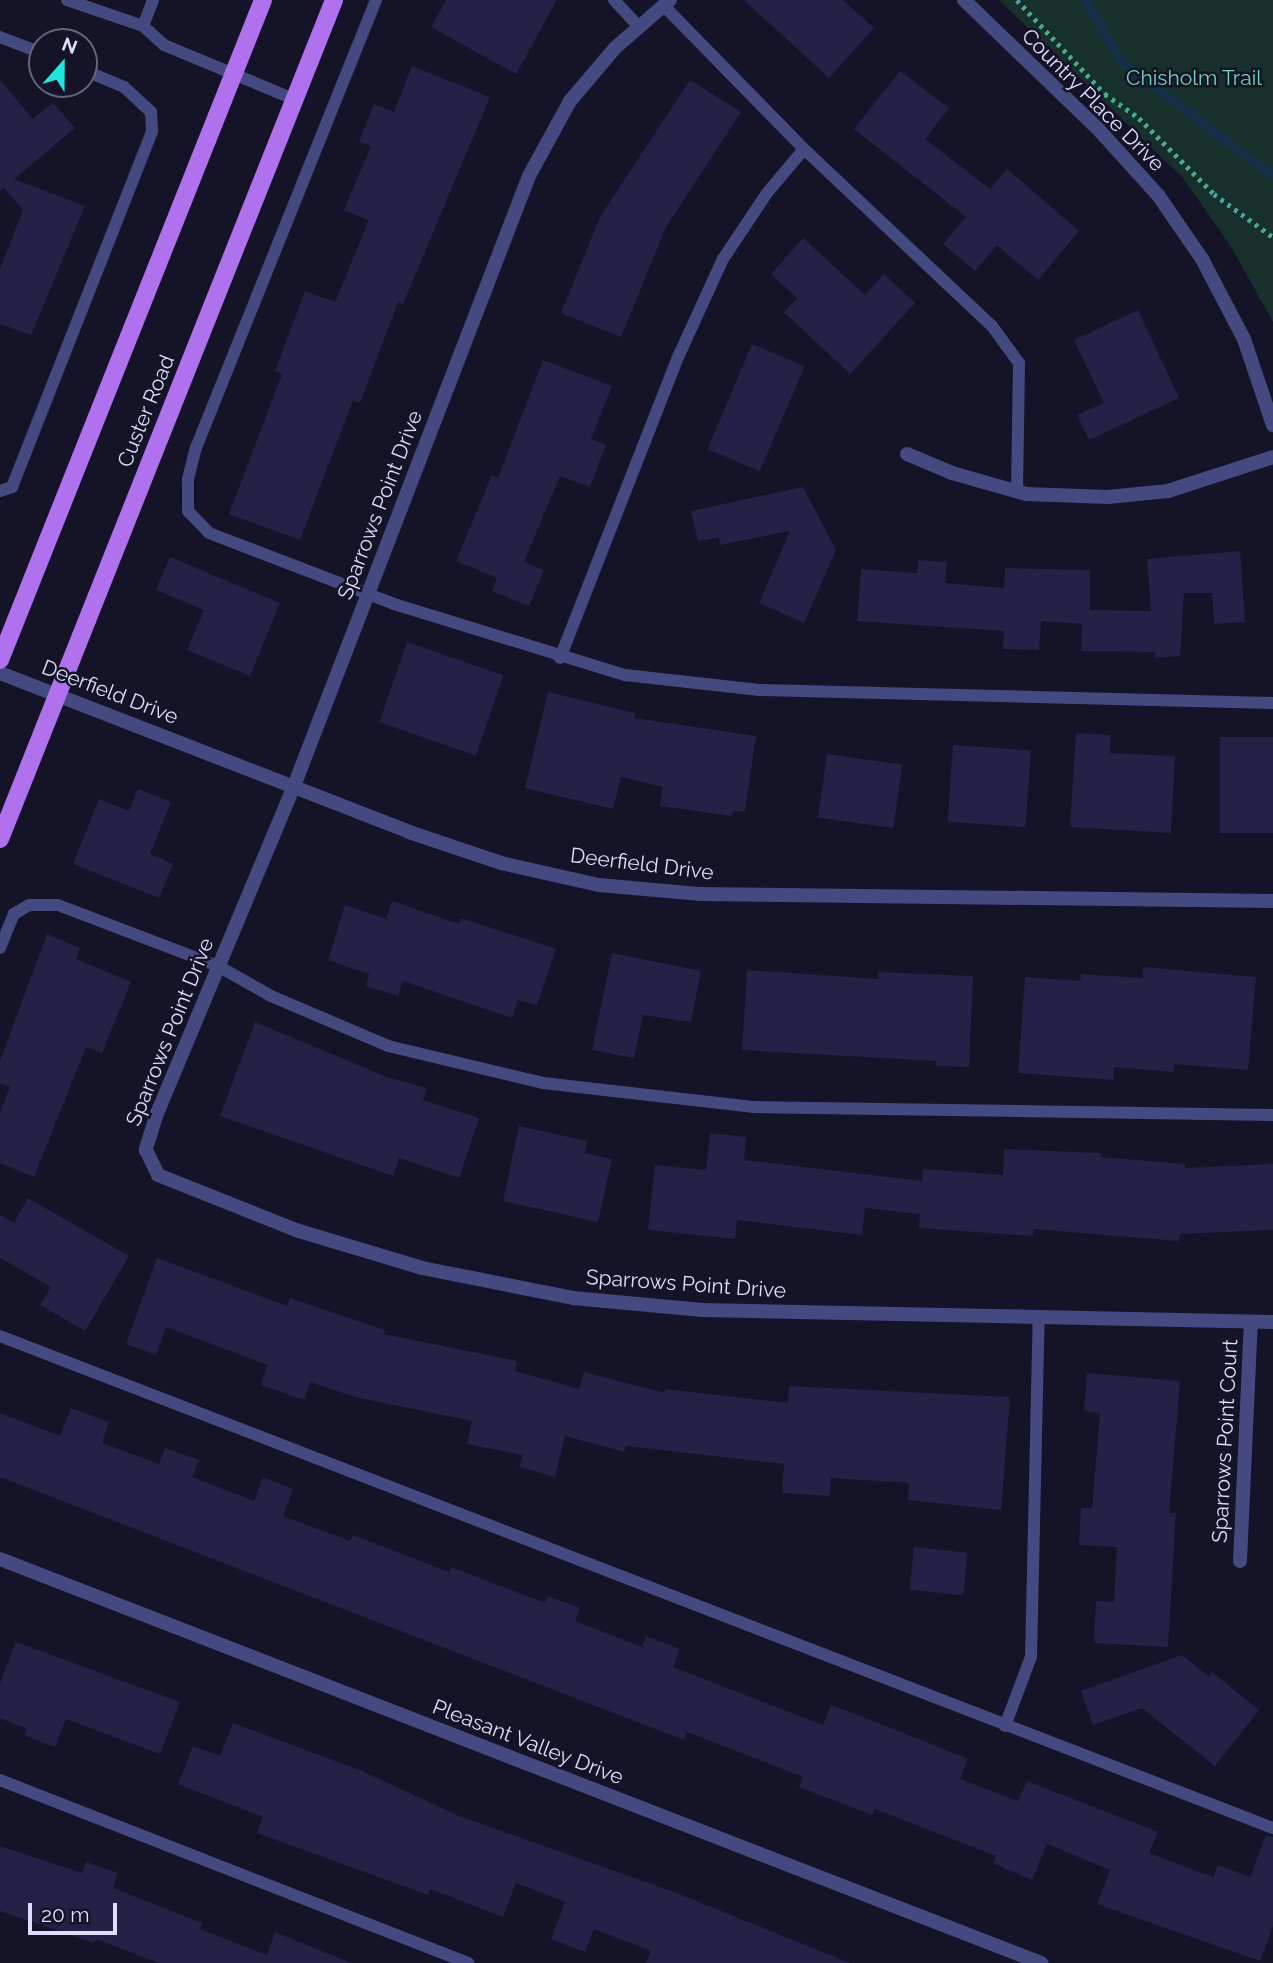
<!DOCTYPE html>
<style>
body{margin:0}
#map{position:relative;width:1273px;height:1963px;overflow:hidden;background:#141327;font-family:Raleway,sans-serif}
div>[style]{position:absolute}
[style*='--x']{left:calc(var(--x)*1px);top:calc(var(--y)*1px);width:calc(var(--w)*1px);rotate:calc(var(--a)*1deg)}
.green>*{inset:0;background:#17302c}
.stream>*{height:9px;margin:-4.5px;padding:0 4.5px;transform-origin:4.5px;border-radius:4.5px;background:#152f49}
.building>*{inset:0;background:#242146;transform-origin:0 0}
.path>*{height:4.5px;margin-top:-2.25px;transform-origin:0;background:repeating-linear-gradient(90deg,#3fad98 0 3.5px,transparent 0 8.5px)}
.service>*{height:12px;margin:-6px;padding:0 6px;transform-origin:6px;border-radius:6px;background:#444980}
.minor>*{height:14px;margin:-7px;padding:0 7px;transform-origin:7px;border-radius:7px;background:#444980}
.tertiary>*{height:14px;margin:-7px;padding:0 7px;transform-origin:7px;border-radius:7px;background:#444980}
.primary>*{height:18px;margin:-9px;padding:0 9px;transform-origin:9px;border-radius:9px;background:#af71ee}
span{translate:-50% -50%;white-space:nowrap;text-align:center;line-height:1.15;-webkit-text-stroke:5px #141327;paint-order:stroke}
.park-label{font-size:21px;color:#71d4ae}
.street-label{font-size:21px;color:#dddefb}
.north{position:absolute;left:28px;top:28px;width:70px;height:70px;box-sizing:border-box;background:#141327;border:2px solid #64647c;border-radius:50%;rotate:21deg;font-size:19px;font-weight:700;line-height:28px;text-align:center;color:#dddefb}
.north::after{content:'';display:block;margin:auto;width:24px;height:32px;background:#1fe5de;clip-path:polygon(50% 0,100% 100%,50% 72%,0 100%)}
.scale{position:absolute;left:28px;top:1903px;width:89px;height:32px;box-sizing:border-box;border:4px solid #dddefb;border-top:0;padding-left:9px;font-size:21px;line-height:24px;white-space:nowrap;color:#dddefb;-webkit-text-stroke:5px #141327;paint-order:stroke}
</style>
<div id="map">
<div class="green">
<div style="clip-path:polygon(999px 0,1273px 0,1273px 322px,1230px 245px,1183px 178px)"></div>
</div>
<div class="stream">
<div style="--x:1085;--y:0;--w:72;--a:59.2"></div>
<div style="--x:1122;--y:62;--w:189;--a:37.1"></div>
</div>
<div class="building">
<div style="clip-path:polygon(446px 0,557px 0,516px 74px,431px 27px)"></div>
<div style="clip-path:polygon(744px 0,843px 0,874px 28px,829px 78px)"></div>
<div style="clip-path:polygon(412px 66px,490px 97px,403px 304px,398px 302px,360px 403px,353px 400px,300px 540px,229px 514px,282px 374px,275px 371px,305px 291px,335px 302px,369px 220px,344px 210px,371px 146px,359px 142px,374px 104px,394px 112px)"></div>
<div style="clip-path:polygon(900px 71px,949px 108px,925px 139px,990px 189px,1007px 169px,1079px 231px,1038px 280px,997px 245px,975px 271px,943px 244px,966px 217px,854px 129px)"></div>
<div style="clip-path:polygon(0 80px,33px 119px,53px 103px,75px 128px,14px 179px,85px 206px,31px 335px,0 324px,0 269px,23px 210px,4px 188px,0 191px)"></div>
<div style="clip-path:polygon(690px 80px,741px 112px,666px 227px,621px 337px,561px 313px,600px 217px)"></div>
<div style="clip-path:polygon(803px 238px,865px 295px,884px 274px,915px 303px,850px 374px,784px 312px,797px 298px,771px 274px)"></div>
<div style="clip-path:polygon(1138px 310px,1179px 398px,1089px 440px,1077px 415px,1104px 403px,1074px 340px)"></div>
<div style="left:752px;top:344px;width:57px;height:114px;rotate:23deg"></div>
<div style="clip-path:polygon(543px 360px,612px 386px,591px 439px,606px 445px,590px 487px,560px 476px,524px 562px,544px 570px,529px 606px,492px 591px,497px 578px,456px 561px,492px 475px,498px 478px)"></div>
<div style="clip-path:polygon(803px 487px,836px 550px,804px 623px,759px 603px,790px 531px,720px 545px,719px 537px,698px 541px,691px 511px)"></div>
<div style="clip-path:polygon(1240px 551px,1245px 622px,1214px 624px,1212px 593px,1184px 593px,1180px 656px,1155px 658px,1155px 652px,1081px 651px,1082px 624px,1041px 621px,1039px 650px,1003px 649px,1004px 631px,857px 621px,861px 569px,917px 573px,918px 560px,947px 562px,945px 583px,1004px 588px,1005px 568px,1090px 570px,1090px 610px,1151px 611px,1147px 559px)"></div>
<div style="clip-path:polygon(170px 557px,280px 603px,250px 676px,187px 650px,204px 610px,156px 590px)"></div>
<div style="left:407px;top:642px;width:102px;height:85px;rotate:19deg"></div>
<div style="clip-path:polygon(548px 692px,635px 713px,634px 718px,756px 736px,745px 812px,734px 811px,732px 816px,660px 806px,663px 787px,621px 777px,613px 809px,525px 788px)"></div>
<div style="clip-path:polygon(1076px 733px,1111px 735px,1110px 753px,1175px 756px,1171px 833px,1070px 827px)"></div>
<div style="left:1273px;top:737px;width:96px;height:53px;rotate:90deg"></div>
<div style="left:953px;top:745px;width:78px;height:77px;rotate:4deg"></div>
<div style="left:827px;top:754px;width:76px;height:64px;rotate:8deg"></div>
<div style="clip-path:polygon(138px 789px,171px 802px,150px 854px,173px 864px,159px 898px,73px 864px,99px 799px,129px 811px)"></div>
<div style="clip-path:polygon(392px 901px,459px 924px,461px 918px,556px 949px,537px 1005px,518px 1000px,512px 1018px,403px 981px,398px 996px,366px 986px,369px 974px,328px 960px,345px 905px,386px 919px)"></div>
<div style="clip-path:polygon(47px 934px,80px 948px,76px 959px,131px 982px,102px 1053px,86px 1047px,34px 1177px,0 1163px,0 1112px,10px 1087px,0 1083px,0 1061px)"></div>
<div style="clip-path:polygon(612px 953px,701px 971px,691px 1022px,643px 1015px,634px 1058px,592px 1050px)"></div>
<div style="clip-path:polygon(1143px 967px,1256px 977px,1248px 1070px,1174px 1064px,1174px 1072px,1114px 1067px,1113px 1080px,1018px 1073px,1025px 977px,1080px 981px,1081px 974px,1143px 978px)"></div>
<div style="clip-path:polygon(747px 970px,878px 979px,878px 972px,973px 976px,969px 1067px,936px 1066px,936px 1061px,742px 1050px)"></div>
<div style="clip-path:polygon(255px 1022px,387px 1077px,427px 1088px,423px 1100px,479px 1118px,459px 1178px,399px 1158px,393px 1176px,220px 1116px)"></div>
<div style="clip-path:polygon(519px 1126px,587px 1141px,585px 1153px,612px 1159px,598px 1222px,503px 1201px)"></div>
<div style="clip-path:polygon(710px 1133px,746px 1137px,744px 1160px,922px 1181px,923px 1169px,1003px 1175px,1004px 1149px,1101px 1153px,1101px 1157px,1185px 1164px,1185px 1168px,1273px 1164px,1273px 1230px,1180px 1234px,1179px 1241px,1034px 1229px,1033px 1236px,919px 1228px,920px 1214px,865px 1208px,862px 1235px,737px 1220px,735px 1239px,648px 1230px,655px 1165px,706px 1170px)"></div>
<div style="clip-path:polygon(28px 1198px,129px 1256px,85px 1331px,40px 1305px,51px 1287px,0 1258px,0 1215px,14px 1223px)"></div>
<div style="clip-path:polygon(157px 1258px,287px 1306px,290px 1298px,385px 1330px,384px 1334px,517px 1361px,515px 1371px,579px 1389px,584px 1372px,665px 1393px,665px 1389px,788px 1403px,789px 1386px,1010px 1397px,1001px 1510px,908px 1500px,909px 1483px,831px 1478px,830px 1496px,782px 1493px,784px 1464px,626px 1446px,624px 1452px,565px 1436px,555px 1477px,519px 1467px,523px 1455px,467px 1444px,472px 1421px,355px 1397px,310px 1382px,304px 1400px,261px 1385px,267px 1365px,166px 1327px,156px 1355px,126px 1344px)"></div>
<div style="clip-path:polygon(1087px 1373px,1180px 1381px,1169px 1513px,1176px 1513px,1168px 1647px,1094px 1643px,1096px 1601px,1114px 1602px,1117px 1547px,1079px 1545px,1081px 1508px,1092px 1508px,1100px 1413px,1084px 1411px)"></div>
<div style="clip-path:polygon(71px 1408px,109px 1422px,102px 1443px,159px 1464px,165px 1448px,199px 1460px,192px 1477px,254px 1501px,263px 1477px,293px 1489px,283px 1516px,350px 1541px,353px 1535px,449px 1572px,451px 1567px,545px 1603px,548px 1596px,580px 1608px,575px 1621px,642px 1647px,646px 1636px,680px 1649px,673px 1667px,823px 1725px,831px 1705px,904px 1733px,968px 1759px,960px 1779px,1018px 1801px,1027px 1781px,1158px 1832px,1149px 1853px,1213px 1877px,1218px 1865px,1250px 1877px,1266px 1835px,1273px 1837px,1273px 1926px,1260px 1961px,1097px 1904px,1110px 1870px,1047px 1844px,1032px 1880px,993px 1863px,996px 1856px,875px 1809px,872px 1815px,799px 1787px,803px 1777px,687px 1732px,684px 1740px,0 1477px,0 1413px,60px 1436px)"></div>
<div style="left:914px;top:1547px;width:54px;height:43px;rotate:6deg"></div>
<div style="clip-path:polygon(16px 1642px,180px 1702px,160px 1754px,66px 1719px,55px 1747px,24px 1735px,27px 1729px,0 1718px,0 1683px)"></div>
<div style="clip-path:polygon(1182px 1655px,1209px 1677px,1212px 1672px,1259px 1710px,1215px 1766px,1142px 1708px,1093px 1725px,1081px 1691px)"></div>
<div style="clip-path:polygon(233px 1723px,362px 1771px,459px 1816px,674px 1892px,850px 1963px,646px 1963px,651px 1951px,594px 1929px,585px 1952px,551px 1939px,565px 1902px,516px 1883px,503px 1917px,430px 1889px,428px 1895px,257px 1833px,263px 1817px,178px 1784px,193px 1746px,220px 1756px)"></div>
<div style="clip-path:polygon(0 1846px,82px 1873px,86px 1862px,118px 1873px,113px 1888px,202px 1923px,200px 1929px,267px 1955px,275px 1932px,351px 1963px,159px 1963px,96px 1939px,94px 1943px,0 1911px)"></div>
</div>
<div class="path">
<div style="--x:1017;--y:0;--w:129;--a:46.9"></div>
<div style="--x:1105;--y:94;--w:42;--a:35.2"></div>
<div style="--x:1139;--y:118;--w:107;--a:45.4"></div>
<div style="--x:1214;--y:194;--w:73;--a:36.1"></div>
</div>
<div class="service">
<div style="--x:67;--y:0;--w:80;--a:18.9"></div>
<div style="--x:153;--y:0;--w:28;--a:111"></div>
<div style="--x:143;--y:26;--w:28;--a:42"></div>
<div style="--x:164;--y:45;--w:141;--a:22.6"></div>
<div style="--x:376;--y:0;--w:482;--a:111.9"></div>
<div style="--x:196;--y:447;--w:34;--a:104"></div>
<div style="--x:188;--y:480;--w:31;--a:90"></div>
<div style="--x:188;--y:511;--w:30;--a:46"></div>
<div style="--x:209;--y:533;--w:198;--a:21"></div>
<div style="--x:394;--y:604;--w:242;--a:17.1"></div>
<div style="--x:625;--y:675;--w:135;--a:6.4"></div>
<div style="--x:759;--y:690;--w:514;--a:1.45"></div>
<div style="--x:614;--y:0;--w:37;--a:47"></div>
<div style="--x:664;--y:6;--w:200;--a:45.6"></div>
<div style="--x:804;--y:149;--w:258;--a:43.3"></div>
<div style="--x:992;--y:326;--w:46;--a:53.9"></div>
<div style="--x:1019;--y:363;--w:128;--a:90.9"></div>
<div style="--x:0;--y:37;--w:45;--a:20.9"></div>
<div style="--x:0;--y:491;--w:13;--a:-18"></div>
<div style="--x:12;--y:487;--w:383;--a:-68.5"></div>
<div style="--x:152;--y:131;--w:19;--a:-93"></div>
<div style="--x:151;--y:112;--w:37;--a:-137"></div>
<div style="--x:124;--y:87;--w:43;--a:-157"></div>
<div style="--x:560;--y:658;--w:326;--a:-68.6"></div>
<div style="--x:679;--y:355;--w:106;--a:-65.4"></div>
<div style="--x:723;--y:259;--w:79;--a:-56.3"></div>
<div style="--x:767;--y:193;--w:57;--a:-49.9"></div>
<div style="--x:0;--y:948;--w:37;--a:-68"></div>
<div style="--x:14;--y:914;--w:17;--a:-31"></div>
<div style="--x:29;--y:905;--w:29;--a:0"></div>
<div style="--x:58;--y:905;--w:171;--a:20.9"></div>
<div style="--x:218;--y:966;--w:61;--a:29.5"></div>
<div style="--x:271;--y:996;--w:127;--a:23.1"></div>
<div style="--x:388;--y:1046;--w:159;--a:13.4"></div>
<div style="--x:543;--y:1083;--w:211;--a:6.5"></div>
<div style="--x:753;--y:1107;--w:520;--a:0.88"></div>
<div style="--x:0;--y:1336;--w:1365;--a:21.13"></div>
<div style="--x:1005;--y:1726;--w:74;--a:-69.4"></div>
<div style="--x:1031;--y:1657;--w:340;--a:-88.7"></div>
<div style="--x:0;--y:1780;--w:503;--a:21.36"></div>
</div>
<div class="minor">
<div style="--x:670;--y:0;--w:73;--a:138.9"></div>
<div style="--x:615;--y:48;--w:70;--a:130.3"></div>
<div style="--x:570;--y:101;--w:85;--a:118.7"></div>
<div style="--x:529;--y:176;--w:654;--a:111.07"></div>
<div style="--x:294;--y:786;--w:355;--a:112.7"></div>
<div style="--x:157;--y:1113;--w:39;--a:107"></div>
<div style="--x:146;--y:1150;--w:28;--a:64"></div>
<div style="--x:158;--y:1175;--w:152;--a:21.7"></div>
<div style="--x:299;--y:1231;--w:128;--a:16.7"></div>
<div style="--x:422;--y:1268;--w:154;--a:11.2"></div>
<div style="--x:573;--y:1298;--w:130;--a:5.3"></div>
<div style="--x:702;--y:1310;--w:571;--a:1.2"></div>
<div style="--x:907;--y:454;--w:49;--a:22.9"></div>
<div style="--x:952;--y:473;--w:77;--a:15.8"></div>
<div style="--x:1026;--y:494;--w:82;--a:2.1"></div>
<div style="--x:1108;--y:497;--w:60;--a:-5.7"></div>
<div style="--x:1168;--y:491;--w:110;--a:-17.9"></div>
<div style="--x:0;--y:673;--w:439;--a:21.2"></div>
<div style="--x:409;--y:832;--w:97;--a:18.6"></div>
<div style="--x:501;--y:863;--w:100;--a:12.7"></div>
<div style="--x:599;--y:885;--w:100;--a:5.1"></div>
<div style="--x:699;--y:894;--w:574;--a:0.7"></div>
<div style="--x:0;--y:1559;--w:1117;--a:21.21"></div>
<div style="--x:1240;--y:1561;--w:239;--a:-87.4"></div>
</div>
<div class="tertiary">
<div style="--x:964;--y:0;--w:187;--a:43.9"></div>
<div style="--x:1099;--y:130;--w:88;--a:47.8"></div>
<div style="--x:1158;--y:195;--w:78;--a:55.5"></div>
<div style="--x:1202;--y:259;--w:90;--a:62.3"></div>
<div style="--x:1244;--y:339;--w:91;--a:71.4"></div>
</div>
<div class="primary">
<div style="--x:0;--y:660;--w:710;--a:-68.27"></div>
<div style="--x:0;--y:839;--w:903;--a:-68.29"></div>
</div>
<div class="park-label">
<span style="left:1194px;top:78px">Chisholm Trail</span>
</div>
<div class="street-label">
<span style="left:1093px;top:100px;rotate:45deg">Country Place Drive</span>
<span style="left:146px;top:411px;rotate:-68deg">Custer Road</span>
<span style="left:380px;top:505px;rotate:-69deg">Sparrows Point Drive</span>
<span style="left:110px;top:692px;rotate:21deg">Deerfield Drive</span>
<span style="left:642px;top:864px;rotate:7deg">Deerfield Drive</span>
<span style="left:170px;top:1032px;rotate:-68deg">Sparrows Point Drive</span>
<span style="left:686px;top:1284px;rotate:4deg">Sparrows Point Drive</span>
<span style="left:1225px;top:1441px;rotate:-87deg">Sparrows Point Court</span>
<span style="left:528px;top:1742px;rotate:21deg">Pleasant Valley Drive</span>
</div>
<div class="north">N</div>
<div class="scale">20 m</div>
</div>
